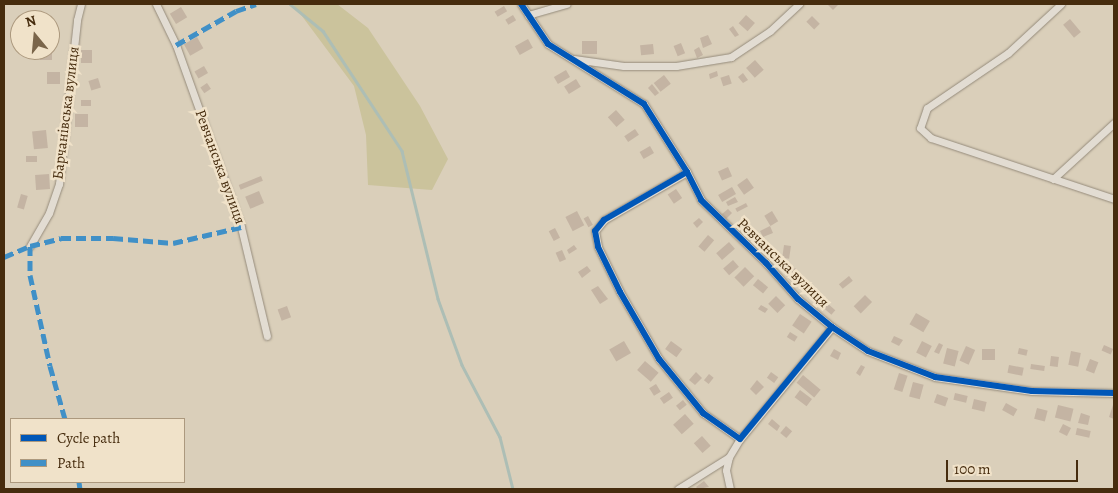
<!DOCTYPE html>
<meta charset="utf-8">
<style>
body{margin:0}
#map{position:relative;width:1118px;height:493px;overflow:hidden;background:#dacfba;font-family:Alegreya,serif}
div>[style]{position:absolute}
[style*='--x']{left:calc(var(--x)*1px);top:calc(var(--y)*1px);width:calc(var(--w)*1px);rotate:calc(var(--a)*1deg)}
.green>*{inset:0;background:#cbc39c}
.stream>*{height:2.5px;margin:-1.25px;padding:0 1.25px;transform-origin:1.25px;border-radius:1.25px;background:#adbeb5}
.building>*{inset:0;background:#c4b4a3;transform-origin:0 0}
.roads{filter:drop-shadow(0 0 1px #958b7b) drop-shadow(0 0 1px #958b7b)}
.minor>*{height:7px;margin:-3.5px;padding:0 3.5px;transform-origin:3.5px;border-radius:3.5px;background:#e2dcd2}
.quiet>*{height:5px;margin-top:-2.5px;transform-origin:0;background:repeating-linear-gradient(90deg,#4090c7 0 10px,transparent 0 15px)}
.cycleway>*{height:6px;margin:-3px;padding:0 3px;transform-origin:3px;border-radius:3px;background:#0057b8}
span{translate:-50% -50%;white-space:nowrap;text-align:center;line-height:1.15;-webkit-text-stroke:5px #f0e2c9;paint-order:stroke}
.street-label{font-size:15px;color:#462c0e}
.frame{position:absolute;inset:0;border:5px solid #462c0e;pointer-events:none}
.legend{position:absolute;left:10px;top:418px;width:175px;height:65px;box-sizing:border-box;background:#f0e2c9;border:1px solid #ac997e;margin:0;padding:6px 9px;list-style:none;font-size:15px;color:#462c0e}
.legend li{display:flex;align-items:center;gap:10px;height:25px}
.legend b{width:25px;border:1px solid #ac997e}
.north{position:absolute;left:10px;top:10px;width:50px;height:50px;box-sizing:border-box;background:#f0e2c9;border:1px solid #ac997e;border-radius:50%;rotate:343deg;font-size:14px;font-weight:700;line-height:20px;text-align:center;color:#462c0e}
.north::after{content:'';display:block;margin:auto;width:18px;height:22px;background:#7a654a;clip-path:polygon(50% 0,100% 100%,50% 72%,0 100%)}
.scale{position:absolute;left:946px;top:460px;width:132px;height:22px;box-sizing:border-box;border:2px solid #462c0e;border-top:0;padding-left:6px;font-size:15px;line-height:18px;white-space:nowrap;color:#462c0e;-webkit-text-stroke:4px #f0e2c9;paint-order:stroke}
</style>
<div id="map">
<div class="green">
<div style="clip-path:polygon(293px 4px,337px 4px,368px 28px,420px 106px,448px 159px,432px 190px,368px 185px,366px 135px,354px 86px)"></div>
</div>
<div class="stream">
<div style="--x:290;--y:4;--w:43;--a:39.3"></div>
<div style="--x:323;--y:31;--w:144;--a:56.6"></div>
<div style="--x:402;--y:151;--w:152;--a:76.3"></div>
<div style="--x:438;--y:299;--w:70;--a:70"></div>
<div style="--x:462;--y:365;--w:81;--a:62.2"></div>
<div style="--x:500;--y:437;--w:54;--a:76"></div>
</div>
<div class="building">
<div style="clip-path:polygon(827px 4px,839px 4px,833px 10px)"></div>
<div style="left:504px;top:6px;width:6px;height:11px;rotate:59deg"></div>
<div style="left:181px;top:7px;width:12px;height:13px;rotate:59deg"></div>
<div style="left:513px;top:15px;width:6px;height:9px;rotate:59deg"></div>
<div style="left:746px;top:15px;width:12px;height:11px;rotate:42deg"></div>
<div style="left:812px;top:16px;width:11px;height:8px;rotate:45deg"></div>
<div style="left:1070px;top:19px;width:17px;height:9px;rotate:50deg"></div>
<div style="clip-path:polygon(733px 26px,739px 35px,735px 37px,729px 29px)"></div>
<div style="clip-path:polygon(708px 35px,712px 44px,703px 48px,700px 38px)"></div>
<div style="left:197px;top:37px;width:13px;height:15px;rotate:61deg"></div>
<div style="left:528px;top:39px;width:10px;height:15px;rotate:61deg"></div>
<div style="left:50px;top:41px;width:6px;height:7px"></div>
<div style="left:597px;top:41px;width:13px;height:15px;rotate:90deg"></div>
<div style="left:681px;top:43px;width:11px;height:8px;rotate:68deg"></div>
<div style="left:653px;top:44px;width:10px;height:13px;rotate:84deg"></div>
<div style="clip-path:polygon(699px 47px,703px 55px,697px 58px,694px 50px)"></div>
<div style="left:92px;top:50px;width:13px;height:11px;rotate:90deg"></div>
<div style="left:40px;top:53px;width:12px;height:7px"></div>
<div style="left:755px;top:60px;width:13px;height:12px;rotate:48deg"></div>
<div style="left:204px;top:66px;width:8px;height:11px;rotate:60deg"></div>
<div style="left:566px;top:70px;width:8px;height:14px;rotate:60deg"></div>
<div style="clip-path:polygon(717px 71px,718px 76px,710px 79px,709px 74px)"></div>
<div style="left:47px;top:72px;width:13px;height:12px"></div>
<div style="clip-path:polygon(743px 73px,748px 80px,743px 83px,738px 77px)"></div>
<div style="left:664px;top:75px;width:11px;height:13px;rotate:52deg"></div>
<div style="left:729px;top:75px;width:9px;height:9px;rotate:72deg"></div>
<div style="left:98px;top:78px;width:10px;height:10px;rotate:73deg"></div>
<div style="left:576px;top:79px;width:9px;height:14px;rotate:58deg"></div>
<div style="left:207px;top:83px;width:7px;height:8px;rotate:56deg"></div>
<div style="clip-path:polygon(652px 84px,659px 93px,655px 96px,648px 88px)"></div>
<div style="left:81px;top:100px;width:10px;height:6px"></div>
<div style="left:616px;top:110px;width:13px;height:11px;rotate:48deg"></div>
<div style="left:75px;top:114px;width:13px;height:13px"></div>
<div style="left:635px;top:129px;width:7px;height:13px;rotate:56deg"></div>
<div style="left:46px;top:130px;width:18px;height:14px;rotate:84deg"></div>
<div style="left:650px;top:146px;width:8px;height:12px;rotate:60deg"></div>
<div style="left:37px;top:156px;width:6px;height:11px;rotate:90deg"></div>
<div style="left:728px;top:167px;width:10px;height:11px;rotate:66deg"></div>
<div style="left:49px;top:174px;width:15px;height:14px;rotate:86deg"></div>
<div style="left:261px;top:176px;width:5px;height:24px;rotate:68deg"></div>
<div style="left:747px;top:178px;width:12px;height:12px;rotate:55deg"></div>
<div style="left:732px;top:187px;width:8px;height:16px;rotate:60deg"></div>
<div style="left:676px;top:189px;width:11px;height:10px;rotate:56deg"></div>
<div style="left:259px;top:191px;width:13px;height:15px;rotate:67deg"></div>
<div style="left:21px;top:194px;width:7px;height:14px;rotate:16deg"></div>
<div style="clip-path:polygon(735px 197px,738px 202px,728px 206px,726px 202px)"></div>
<div style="left:746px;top:203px;width:4px;height:12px;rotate:63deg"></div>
<div style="clip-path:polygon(728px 209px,732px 213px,726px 219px,722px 214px)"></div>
<div style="left:577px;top:211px;width:16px;height:13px;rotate:63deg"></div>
<div style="left:772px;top:211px;width:12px;height:9px;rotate:59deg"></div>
<div style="left:588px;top:216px;width:10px;height:5px;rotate:61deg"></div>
<div style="clip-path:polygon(699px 218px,703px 222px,697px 228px,693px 223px)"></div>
<div style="clip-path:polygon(770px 226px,773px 233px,763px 237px,760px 231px)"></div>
<div style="left:555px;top:228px;width:11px;height:7px;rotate:63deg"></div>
<div style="left:708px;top:235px;width:8px;height:15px;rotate:40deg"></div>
<div style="left:729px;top:242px;width:9px;height:17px;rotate:49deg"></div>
<div style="clip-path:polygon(574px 245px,577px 249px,569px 254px,567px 250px)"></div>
<div style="left:784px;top:245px;width:7px;height:13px;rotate:8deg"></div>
<div style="left:562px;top:250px;width:10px;height:7px;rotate:66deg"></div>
<div style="left:733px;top:260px;width:9px;height:13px;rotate:49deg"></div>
<div style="clip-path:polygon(587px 266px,591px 271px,582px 278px,578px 272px)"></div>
<div style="left:745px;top:267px;width:13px;height:15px;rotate:45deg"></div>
<div style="left:795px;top:268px;width:8px;height:12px;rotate:45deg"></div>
<div style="left:849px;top:276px;width:6px;height:13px;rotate:51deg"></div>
<div style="left:758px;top:279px;width:13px;height:8px;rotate:39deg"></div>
<div style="clip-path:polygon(598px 286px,608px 299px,600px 304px,591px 290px)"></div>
<div style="left:865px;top:295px;width:10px;height:16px;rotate:45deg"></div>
<div style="left:776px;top:296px;width:13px;height:11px;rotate:45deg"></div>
<div style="left:827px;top:303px;width:11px;height:6px;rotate:41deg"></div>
<div style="clip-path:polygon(761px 305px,768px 309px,765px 313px,758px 309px)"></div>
<div style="left:287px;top:306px;width:12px;height:10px;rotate:70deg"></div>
<div style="left:916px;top:313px;width:16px;height:13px;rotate:30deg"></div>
<div style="left:800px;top:314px;width:14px;height:14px;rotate:34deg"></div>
<div style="left:790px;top:332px;width:9px;height:6px;rotate:32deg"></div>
<div style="clip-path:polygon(894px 336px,903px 340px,899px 346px,891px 342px)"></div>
<div style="left:624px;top:341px;width:14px;height:17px;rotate:60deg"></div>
<div style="left:671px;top:341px;width:14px;height:10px;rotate:36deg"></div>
<div style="left:922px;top:341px;width:11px;height:13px;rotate:27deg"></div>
<div style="clip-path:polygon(939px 343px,943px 345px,939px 354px,934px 352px)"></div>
<div style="left:1104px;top:345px;width:10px;height:6px;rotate:24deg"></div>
<div style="left:966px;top:346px;width:10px;height:16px;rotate:24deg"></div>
<div style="left:947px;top:348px;width:12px;height:16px;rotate:14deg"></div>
<div style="left:1019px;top:348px;width:9px;height:6px;rotate:13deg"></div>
<div style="clip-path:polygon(834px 349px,841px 353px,838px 360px,830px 356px)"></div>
<div style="left:982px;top:349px;width:13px;height:11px"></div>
<div style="left:1071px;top:351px;width:10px;height:14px;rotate:11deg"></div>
<div style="left:1051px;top:356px;width:8px;height:10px;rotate:7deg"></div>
<div style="left:1090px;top:359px;width:9px;height:12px;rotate:21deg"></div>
<div style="left:645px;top:361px;width:18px;height:12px;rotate:41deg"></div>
<div style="left:1031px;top:364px;width:14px;height:5px;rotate:8deg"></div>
<div style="clip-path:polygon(861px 365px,865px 367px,860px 376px,856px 373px)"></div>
<div style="left:1009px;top:365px;width:15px;height:8px;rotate:11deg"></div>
<div style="clip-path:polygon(696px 372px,702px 378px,695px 385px,689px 380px)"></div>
<div style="left:771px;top:372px;width:9px;height:7px;rotate:36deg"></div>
<div style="left:899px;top:373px;width:9px;height:17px;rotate:18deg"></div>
<div style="left:709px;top:374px;width:6px;height:8px;rotate:39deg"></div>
<div style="left:803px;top:375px;width:23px;height:10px;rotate:40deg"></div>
<div style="clip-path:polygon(757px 380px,764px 387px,756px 395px,750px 389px)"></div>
<div style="left:913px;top:382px;width:11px;height:15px;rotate:15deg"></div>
<div style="left:656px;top:384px;width:9px;height:8px;rotate:58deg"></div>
<div style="left:800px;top:390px;width:15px;height:9px;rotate:37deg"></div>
<div style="left:669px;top:392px;width:7px;height:11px;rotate:56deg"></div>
<div style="left:955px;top:393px;width:13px;height:7px;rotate:13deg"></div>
<div style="left:937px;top:394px;width:12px;height:9px;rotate:20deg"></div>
<div style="left:974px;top:399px;width:13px;height:10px;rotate:13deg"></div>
<div style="left:683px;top:400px;width:6px;height:9px;rotate:51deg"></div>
<div style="clip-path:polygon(1114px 402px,1114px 419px,1109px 417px)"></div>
<div style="left:1006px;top:403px;width:13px;height:8px;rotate:29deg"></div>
<div style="left:1058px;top:405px;width:16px;height:13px;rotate:14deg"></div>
<div style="left:1037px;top:408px;width:11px;height:11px;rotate:15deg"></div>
<div style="clip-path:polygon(1081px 413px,1090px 416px,1088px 425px,1078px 423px)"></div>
<div style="left:685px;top:414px;width:13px;height:16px;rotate:48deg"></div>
<div style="clip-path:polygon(772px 419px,780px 426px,777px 431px,768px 424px)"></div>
<div style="left:1063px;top:424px;width:9px;height:9px;rotate:27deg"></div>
<div style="left:786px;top:426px;width:8px;height:9px;rotate:40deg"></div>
<div style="left:1077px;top:428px;width:14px;height:7px;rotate:12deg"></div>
<div style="left:702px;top:436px;width:13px;height:11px;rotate:48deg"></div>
<div style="clip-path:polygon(704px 481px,709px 487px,698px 489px,696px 487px)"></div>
</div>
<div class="roads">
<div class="minor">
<div style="--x:156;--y:4;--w:46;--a:64"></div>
<div style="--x:176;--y:45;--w:193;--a:70.3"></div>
<div style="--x:241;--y:227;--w:112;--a:76.6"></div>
<div style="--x:521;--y:4;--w:48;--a:56"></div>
<div style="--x:548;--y:44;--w:113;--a:32"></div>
<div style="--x:644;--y:104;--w:80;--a:57.7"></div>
<div style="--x:687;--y:172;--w:31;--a:63"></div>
<div style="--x:701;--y:200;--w:91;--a:44.1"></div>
<div style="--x:766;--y:263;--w:48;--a:48.4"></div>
<div style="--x:798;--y:299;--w:44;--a:39.5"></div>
<div style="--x:832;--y:327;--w:43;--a:33.7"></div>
<div style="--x:868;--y:351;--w:72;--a:21.2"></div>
<div style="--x:935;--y:377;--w:98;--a:8.2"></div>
<div style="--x:1032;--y:391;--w:82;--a:1.4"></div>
<div style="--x:1061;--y:4;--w:72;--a:137.2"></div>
<div style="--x:1008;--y:53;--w:98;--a:145.8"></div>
<div style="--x:927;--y:108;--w:21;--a:109"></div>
<div style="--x:920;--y:128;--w:15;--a:42"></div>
<div style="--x:931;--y:138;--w:193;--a:18.4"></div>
<div style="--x:528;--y:15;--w:40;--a:-16"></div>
<div style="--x:574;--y:59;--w:50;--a:8"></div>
<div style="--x:624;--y:66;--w:52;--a:0"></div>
<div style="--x:676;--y:66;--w:56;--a:-9.3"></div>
<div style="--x:731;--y:57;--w:47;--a:-33.7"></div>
<div style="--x:770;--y:31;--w:40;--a:-43"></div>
<div style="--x:687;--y:172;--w:96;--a:150"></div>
<div style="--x:604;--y:220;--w:14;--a:129"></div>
<div style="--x:595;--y:231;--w:16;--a:79"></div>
<div style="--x:598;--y:247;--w:50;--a:63.9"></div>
<div style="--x:620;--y:292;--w:78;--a:59.8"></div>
<div style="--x:659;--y:359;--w:70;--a:50.8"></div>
<div style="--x:703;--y:413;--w:45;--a:35.1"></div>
<div style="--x:740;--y:439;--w:145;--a:-50.6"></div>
<div style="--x:1053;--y:179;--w:83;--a:-42.6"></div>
<div style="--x:30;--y:246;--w:38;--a:-60"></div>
<div style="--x:49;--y:213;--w:31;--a:-71"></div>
<div style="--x:59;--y:184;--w:165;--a:-83.7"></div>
<div style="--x:77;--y:20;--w:16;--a:-76"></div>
<div style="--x:678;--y:489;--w:60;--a:-32.1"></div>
<div style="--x:730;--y:489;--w:19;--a:-102"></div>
<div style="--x:726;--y:470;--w:13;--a:-77"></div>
<div style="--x:729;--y:457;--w:21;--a:-59"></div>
</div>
</div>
<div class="quiet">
<div style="--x:176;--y:45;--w:69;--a:-29.5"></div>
<div style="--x:236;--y:11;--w:21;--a:-19"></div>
<div style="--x:30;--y:246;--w:29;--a:90"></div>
<div style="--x:30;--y:275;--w:93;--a:77.6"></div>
<div style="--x:50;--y:366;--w:55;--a:74.2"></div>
<div style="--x:4;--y:257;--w:28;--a:-23"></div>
<div style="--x:30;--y:246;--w:32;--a:-14"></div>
<div style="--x:61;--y:238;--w:52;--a:0"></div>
<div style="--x:113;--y:238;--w:60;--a:4.8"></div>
<div style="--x:173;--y:243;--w:70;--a:-13.2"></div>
<div style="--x:79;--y:482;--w:7;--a:82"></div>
</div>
<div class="cycleway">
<div style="--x:521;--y:4;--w:48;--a:56"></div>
<div style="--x:548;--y:44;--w:113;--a:32"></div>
<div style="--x:644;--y:104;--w:80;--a:57.7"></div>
<div style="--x:687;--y:172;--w:31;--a:63"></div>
<div style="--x:701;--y:200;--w:91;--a:44.1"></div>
<div style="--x:766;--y:263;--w:48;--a:48.4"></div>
<div style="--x:798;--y:299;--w:44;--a:39.5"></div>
<div style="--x:832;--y:327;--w:43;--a:33.7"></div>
<div style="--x:868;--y:351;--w:72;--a:21.2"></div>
<div style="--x:935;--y:377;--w:98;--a:8.2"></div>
<div style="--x:1032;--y:391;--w:82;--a:1.4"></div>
<div style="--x:687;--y:172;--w:96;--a:150"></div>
<div style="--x:604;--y:220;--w:14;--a:129"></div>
<div style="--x:595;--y:231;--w:16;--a:79"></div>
<div style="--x:598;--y:247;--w:50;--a:63.9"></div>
<div style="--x:620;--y:292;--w:78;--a:59.8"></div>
<div style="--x:659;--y:359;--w:70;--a:50.8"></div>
<div style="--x:703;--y:413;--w:45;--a:35.1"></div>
<div style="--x:740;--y:439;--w:145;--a:-50.6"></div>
</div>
<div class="street-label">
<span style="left:66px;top:113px;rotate:-83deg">Барчанівська вулиця</span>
<span style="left:220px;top:167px;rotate:70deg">Ревчанська вулиця</span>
<span style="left:783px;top:263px;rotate:44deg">Ревчанська вулиця</span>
</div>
<div class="frame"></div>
<ul class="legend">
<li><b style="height:6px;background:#0057b8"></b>Cycle path</li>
<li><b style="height:6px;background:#4090c7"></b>Path</li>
</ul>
<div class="north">N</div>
<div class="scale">100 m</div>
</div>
